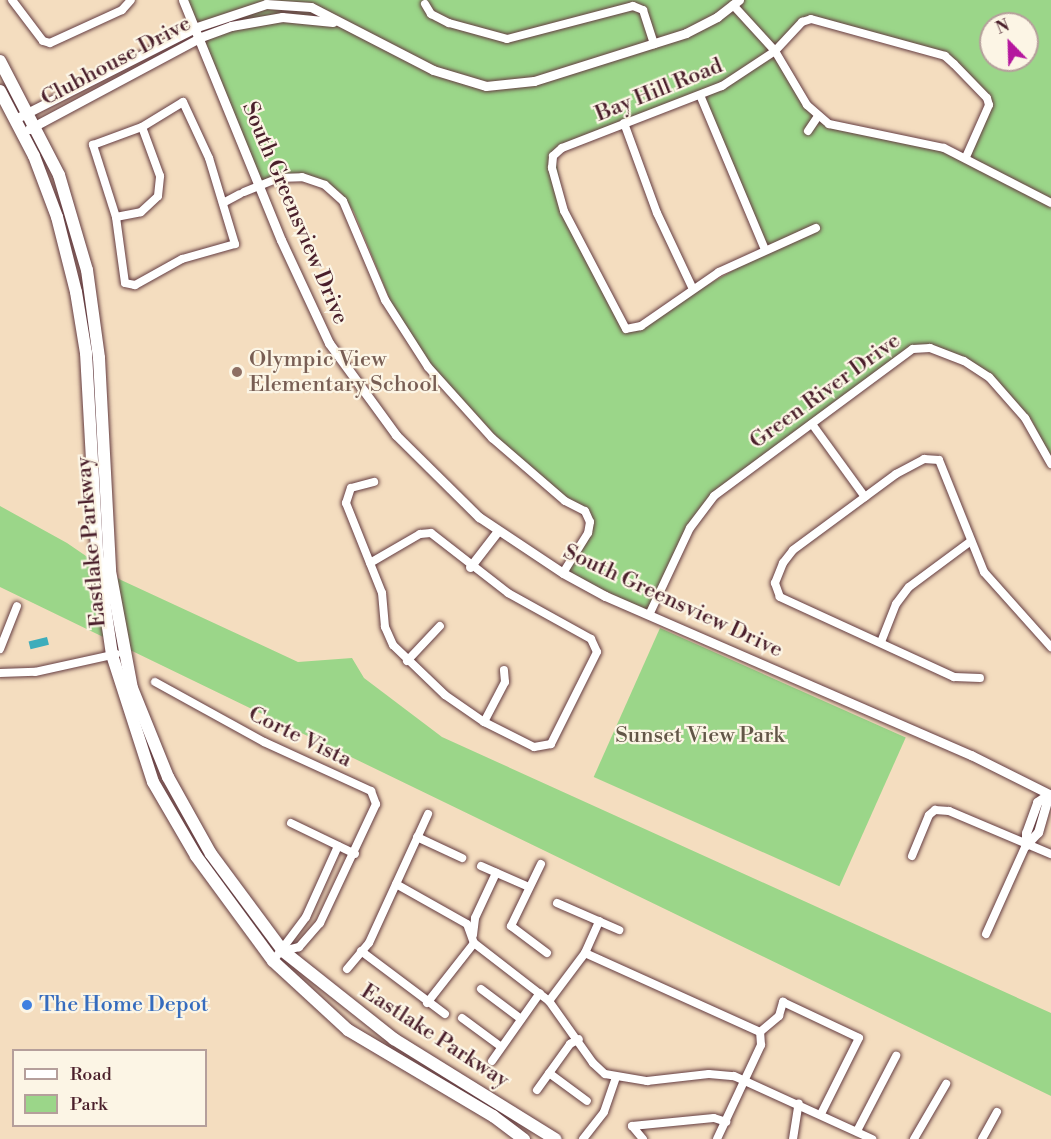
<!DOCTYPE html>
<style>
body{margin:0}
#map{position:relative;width:1051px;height:1139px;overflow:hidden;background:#f4ddbf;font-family:"Libre Bodoni",serif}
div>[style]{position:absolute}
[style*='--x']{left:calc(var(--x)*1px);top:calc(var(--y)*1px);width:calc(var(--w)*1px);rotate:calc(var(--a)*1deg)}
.green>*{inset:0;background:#9bd689;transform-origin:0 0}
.water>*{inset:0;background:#3eadbb;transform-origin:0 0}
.roads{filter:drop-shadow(0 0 2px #643c41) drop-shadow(0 0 2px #643c41)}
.minor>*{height:8px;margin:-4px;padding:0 4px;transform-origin:4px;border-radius:4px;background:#fff}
.tertiary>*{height:9px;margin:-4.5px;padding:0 4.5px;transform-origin:4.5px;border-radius:4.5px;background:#fff}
.primary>*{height:12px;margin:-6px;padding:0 6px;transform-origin:6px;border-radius:6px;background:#fff}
.dots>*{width:16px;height:16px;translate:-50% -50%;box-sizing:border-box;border:3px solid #fcf5e5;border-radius:50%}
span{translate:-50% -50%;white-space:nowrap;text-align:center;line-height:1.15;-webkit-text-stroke:4.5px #fcf5e5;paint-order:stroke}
.street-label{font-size:22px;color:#4a1f2b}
.education-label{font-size:22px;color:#785e54}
.left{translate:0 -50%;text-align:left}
.park-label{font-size:22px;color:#625647}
.shop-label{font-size:22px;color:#366cbe}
.legend{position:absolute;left:12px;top:1049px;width:195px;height:78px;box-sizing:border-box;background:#fcf5e5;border:2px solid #b59f9b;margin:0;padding:8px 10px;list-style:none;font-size:18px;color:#4a1f2b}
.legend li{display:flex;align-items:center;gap:12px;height:30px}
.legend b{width:30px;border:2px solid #b59f9b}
.north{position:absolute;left:979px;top:12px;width:60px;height:60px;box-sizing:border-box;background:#fcf5e5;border:2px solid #b59f9b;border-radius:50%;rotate:337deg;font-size:16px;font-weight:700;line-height:24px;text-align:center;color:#4a1f2b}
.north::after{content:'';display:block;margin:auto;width:21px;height:27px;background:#b5179e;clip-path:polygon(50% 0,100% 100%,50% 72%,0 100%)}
</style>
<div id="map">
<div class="green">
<div style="clip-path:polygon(evenodd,184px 0,1051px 0,1051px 458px,1031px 419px,998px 381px,986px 372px,922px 347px,723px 490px,697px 521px,652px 614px,567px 572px,590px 519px,506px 447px,424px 357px,395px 312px,354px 212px,342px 194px,333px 187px,294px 176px,264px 187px,210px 54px,184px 0,816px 21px,955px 62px,988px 102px,966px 157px,908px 138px,821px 119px,806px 103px,775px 51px,805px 24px,816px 21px,184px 0,991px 24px,1027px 24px,1027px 60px,991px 60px,991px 24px,184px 0,703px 96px,767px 251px,632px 328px,624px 322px,565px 210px,556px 158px,565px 150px,703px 96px)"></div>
<div style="clip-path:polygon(0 506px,67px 543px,121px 580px,298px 662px,352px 658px,364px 678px,442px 737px,1051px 1013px,1051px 1096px,0 587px)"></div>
<div style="left:660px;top:628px;width:269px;height:163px;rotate:24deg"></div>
</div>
<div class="water">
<div style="left:47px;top:637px;width:8px;height:19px;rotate:76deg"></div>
</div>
<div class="roads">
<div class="minor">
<div style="--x:12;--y:0;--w:51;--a:52.9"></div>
<div style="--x:43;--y:41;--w:7;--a:16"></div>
<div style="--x:50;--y:43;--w:79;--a:-24.6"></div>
<div style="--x:122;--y:10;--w:13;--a:-48"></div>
<div style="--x:425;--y:4;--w:12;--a:59"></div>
<div style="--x:431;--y:14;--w:20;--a:27"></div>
<div style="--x:449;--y:23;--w:60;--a:15.4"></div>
<div style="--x:507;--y:39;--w:130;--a:-14.7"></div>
<div style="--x:633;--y:6;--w:11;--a:22"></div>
<div style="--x:643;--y:10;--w:36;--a:72"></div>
<div style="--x:733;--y:5;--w:62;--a:47.6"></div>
<div style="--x:775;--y:51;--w:63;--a:59.3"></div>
<div style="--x:807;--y:105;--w:29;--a:41"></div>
<div style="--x:829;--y:124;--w:117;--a:11.8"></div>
<div style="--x:944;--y:148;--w:120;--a:27.2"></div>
<div style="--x:700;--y:95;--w:168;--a:67.2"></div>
<div style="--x:183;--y:102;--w:62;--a:65.1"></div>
<div style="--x:209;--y:158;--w:90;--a:73.2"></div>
<div style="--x:235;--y:244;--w:55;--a:164.2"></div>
<div style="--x:182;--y:259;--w:54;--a:151"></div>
<div style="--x:135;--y:285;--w:10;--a:-169"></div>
<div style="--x:125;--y:283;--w:67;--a:-97.8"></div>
<div style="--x:116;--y:217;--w:76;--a:-107.7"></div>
<div style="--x:93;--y:145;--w:52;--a:-20.2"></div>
<div style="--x:142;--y:127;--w:48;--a:-31.4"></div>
<div style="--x:624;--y:123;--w:96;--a:69.9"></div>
<div style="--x:657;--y:213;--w:84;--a:64.7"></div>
<div style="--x:808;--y:131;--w:18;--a:-56"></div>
<div style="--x:244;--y:192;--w:37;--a:-22"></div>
<div style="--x:278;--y:178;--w:24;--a:-2"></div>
<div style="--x:302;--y:177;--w:24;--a:19"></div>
<div style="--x:325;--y:185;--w:24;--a:42"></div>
<div style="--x:343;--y:201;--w:108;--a:67"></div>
<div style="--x:385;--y:300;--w:80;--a:57.3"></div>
<div style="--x:428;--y:367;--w:96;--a:48"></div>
<div style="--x:492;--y:438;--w:96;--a:40.8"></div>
<div style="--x:565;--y:501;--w:22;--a:27"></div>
<div style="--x:585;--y:511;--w:12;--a:66"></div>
<div style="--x:590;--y:522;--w:11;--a:100"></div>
<div style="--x:588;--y:533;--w:47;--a:122"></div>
<div style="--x:223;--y:203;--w:19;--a:-28"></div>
<div style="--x:116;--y:217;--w:25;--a:-11"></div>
<div style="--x:141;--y:212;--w:23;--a:-43"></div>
<div style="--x:158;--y:196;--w:20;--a:-84"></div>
<div style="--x:160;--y:176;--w:52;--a:-110.2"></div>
<div style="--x:816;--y:228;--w:107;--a:155.6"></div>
<div style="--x:719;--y:272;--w:95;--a:145.3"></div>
<div style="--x:641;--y:326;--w:15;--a:169"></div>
<div style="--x:626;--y:329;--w:133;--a:-117.7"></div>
<div style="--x:564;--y:211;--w:45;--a:-105.6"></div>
<div style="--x:552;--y:168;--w:12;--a:-85"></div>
<div style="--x:553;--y:156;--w:12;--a:-42"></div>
<div style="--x:562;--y:148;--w:172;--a:-21.2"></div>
<div style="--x:722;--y:86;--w:64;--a:-33.4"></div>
<div style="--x:775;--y:51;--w:40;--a:-47"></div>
<div style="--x:802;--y:22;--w:9;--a:-18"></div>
<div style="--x:811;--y:19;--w:139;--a:15.4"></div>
<div style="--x:945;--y:56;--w:12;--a:42"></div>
<div style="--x:954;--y:64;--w:47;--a:45.9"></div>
<div style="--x:987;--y:98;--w:7;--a:74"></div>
<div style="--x:989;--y:105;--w:57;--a:113.9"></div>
<div style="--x:812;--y:424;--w:90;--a:54"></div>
<div style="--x:370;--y:563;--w:58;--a:-30.1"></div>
<div style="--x:420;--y:534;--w:11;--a:-5"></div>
<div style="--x:431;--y:533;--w:98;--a:37.9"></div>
<div style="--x:508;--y:593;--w:95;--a:29"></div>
<div style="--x:591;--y:639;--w:14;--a:65"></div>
<div style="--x:597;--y:652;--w:103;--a:116.6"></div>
<div style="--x:551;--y:744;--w:17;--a:170"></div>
<div style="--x:534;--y:747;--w:56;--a:-153.4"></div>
<div style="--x:484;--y:722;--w:47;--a:-145.3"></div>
<div style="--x:445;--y:695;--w:72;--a:-136.1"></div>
<div style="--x:393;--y:645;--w:20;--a:-114"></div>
<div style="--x:385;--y:627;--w:34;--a:-95"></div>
<div style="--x:382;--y:593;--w:97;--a:-111.8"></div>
<div style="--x:346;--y:503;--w:16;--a:-72"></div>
<div style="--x:351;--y:488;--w:24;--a:-15"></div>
<div style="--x:649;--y:615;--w:96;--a:-64.8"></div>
<div style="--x:690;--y:528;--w:40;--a:-53"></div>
<div style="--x:714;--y:496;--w:247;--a:-36.5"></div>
<div style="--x:913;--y:349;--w:17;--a:-3"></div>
<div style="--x:930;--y:348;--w:36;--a:21"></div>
<div style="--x:964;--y:361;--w:30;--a:33"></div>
<div style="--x:989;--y:377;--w:55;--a:48.7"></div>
<div style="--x:1025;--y:418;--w:53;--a:60.5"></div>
<div style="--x:881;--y:642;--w:41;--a:-68.5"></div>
<div style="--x:896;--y:604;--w:21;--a:-53"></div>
<div style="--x:909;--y:587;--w:77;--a:-36.6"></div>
<div style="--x:0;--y:649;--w:46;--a:-68.4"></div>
<div style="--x:407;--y:661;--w:48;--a:-46.7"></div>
<div style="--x:0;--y:673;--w:35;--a:-2"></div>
<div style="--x:35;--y:672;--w:83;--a:-12.5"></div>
<div style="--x:980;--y:678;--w:26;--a:-178"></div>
<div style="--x:954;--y:677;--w:192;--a:-155.3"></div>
<div style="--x:780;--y:597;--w:15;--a:-110"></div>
<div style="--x:775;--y:583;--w:22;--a:-68"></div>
<div style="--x:783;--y:563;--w:16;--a:-52"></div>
<div style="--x:793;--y:550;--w:128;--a:-36.4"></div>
<div style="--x:896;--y:474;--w:32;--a:-28"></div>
<div style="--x:924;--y:459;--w:15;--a:4"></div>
<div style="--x:939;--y:460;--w:121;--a:68.1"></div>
<div style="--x:984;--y:572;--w:101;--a:48.2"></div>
<div style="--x:155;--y:682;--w:124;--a:28.8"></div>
<div style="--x:264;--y:742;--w:118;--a:24.6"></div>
<div style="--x:371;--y:791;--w:14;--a:69"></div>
<div style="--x:376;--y:804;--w:132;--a:115.2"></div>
<div style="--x:320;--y:923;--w:32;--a:131"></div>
<div style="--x:299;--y:947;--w:16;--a:166"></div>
<div style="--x:484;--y:722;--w:45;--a:-62.3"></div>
<div style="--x:505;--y:682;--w:12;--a:-95"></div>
<div style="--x:291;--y:823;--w:71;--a:25.8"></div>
<div style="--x:417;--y:837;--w:50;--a:25"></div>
<div style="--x:912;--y:856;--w:44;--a:-67.5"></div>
<div style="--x:929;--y:815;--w:8;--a:-40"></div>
<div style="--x:935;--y:810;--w:14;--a:4"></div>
<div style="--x:949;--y:811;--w:111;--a:22.9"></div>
<div style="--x:541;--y:864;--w:69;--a:115.8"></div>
<div style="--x:511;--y:926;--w:45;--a:36.9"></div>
<div style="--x:481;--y:866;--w:52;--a:23.6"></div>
<div style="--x:396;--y:884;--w:81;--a:29.4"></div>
<div style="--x:467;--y:924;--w:20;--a:70"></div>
<div style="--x:474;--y:943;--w:95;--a:37.7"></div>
<div style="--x:549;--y:1001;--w:76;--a:54.6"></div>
<div style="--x:593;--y:1063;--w:16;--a:43"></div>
<div style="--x:605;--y:1074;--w:43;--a:9.5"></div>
<div style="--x:647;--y:1081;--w:62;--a:-6.4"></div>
<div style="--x:709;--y:1074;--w:25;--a:5"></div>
<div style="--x:734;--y:1076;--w:152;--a:24.5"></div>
<div style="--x:557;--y:903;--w:68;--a:23.5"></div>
<div style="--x:986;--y:934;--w:98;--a:-65.8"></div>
<div style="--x:473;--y:935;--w:17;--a:-83"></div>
<div style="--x:475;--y:918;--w:50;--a:-65"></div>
<div style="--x:361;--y:951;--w:105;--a:36.9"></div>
<div style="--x:585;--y:953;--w:192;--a:24.3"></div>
<div style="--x:273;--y:961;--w:55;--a:-53.1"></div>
<div style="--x:306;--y:917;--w:78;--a:-65.7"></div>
<div style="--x:347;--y:969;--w:34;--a:-50"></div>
<div style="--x:369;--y:943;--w:142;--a:-65.4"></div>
<div style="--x:481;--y:989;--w:50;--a:36.9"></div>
<div style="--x:549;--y:1001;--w:60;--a:-53.1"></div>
<div style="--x:585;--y:953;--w:35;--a:-66"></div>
<div style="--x:427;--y:1003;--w:76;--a:-51.9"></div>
<div style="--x:462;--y:1018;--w:47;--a:36.4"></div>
<div style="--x:760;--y:1032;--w:25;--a:-40"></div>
<div style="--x:779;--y:1016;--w:15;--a:-74"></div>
<div style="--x:783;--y:1002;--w:84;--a:25.3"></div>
<div style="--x:859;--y:1038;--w:85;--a:116.6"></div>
<div style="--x:492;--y:1061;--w:83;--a:-54.8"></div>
<div style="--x:549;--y:1073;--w:47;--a:36.4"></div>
<div style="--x:537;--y:1090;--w:57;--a:-54.3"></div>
<div style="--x:570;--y:1044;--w:10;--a:-29"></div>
<div style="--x:857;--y:1131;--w:85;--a:-62.5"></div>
<div style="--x:583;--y:1139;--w:34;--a:-52"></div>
<div style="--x:604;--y:1112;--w:36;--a:-71"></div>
<div style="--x:643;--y:1139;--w:17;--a:-130"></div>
<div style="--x:632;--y:1126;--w:82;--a:-5.6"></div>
<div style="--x:714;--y:1118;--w:13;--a:18"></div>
<div style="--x:717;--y:1139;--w:104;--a:-64.9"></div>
<div style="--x:761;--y:1045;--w:13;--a:-94"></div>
<div style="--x:793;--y:1139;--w:36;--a:-81"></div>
<div style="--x:914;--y:1139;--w:64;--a:-59.8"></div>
<div style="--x:982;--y:1139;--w:31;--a:-61"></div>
</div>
<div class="tertiary">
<div style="--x:183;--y:0;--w:259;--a:67.8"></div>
<div style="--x:281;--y:240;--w:114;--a:65"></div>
<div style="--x:329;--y:343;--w:114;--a:53.9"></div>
<div style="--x:396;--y:435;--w:117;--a:44.7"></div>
<div style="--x:479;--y:517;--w:101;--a:33.7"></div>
<div style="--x:563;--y:573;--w:48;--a:28.7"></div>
<div style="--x:605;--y:596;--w:399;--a:23.5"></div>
<div style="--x:971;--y:755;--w:89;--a:26.6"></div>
<div style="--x:15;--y:119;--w:204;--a:-26.8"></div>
<div style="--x:197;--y:27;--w:73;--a:-18.4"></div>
<div style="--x:266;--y:4;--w:45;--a:3.8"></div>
<div style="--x:311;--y:7;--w:137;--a:27.3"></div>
<div style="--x:433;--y:70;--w:55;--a:16.8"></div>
<div style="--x:486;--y:86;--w:48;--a:-5.9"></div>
<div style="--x:534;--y:81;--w:159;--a:-17.5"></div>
<div style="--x:686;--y:33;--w:35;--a:-27"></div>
<div style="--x:717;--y:17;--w:28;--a:-38"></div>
<div style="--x:29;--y:129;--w:195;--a:-28.1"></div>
<div style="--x:201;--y:37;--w:32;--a:-20"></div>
<div style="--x:231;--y:26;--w:52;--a:-10"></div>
<div style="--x:282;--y:17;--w:51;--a:5.6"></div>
<div style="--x:470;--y:567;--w:44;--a:-52.4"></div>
<div style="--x:1049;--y:794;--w:40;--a:106"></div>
<div style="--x:1038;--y:832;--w:18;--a:133"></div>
<div style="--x:1026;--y:845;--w:12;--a:-90"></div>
<div style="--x:1026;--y:833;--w:33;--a:-70"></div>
<div style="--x:1037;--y:802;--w:14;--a:-34"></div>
</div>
<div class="primary">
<div style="--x:0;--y:61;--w:128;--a:62.6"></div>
<div style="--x:59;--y:175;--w:99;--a:73.6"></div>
<div style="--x:87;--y:270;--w:89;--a:82.2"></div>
<div style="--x:99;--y:358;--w:213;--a:87"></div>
<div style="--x:110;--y:571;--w:119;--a:79.4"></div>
<div style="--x:132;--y:688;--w:96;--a:68"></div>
<div style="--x:168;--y:777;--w:88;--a:60.8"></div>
<div style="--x:211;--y:854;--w:121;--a:53.4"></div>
<div style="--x:283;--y:951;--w:142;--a:38.4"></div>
<div style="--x:394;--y:1039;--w:190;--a:31.8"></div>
<div style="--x:0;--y:91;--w:73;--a:62.4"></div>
<div style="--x:34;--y:156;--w:65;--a:69.3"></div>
<div style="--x:57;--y:217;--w:77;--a:75.8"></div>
<div style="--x:76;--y:292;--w:62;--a:80.7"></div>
<div style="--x:86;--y:353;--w:199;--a:86.8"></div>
<div style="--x:97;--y:552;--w:104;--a:81.7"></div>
<div style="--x:112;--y:655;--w:133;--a:72.1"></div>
<div style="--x:153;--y:782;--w:86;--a:59.8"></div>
<div style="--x:196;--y:856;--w:130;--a:53.7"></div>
<div style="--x:273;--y:961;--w:102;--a:42.6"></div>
<div style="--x:348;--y:1030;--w:169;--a:30.7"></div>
<div style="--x:493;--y:1116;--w:39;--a:37"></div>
</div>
</div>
<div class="dots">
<div style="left:237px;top:372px;background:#8d6e63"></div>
<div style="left:27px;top:1005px;background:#3f7fe0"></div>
</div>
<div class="street-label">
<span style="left:116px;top:61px;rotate:-28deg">Clubhouse Drive</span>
<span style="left:659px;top:90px;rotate:-22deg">Bay Hill Road</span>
<span style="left:295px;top:213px;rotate:67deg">South Greensview Drive</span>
<span style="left:825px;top:391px;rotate:-36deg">Green River Drive</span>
<span style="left:91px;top:542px;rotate:-95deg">Eastlake Parkway</span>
<span style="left:673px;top:601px;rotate:25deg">South Greensview Drive</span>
<span style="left:300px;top:737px;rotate:26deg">Corte Vista</span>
<span style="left:435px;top:1036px;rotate:33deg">Eastlake Parkway</span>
</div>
<div class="education-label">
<span class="left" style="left:249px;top:372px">Olympic View<br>Elementary School</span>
</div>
<div class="park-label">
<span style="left:700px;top:736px">Sunset View Park</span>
</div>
<div class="shop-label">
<span class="left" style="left:39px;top:1005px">The Home Depot</span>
</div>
<ul class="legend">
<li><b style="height:8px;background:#fff"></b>Road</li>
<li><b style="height:16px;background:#9bd689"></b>Park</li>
</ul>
<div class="north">N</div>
</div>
